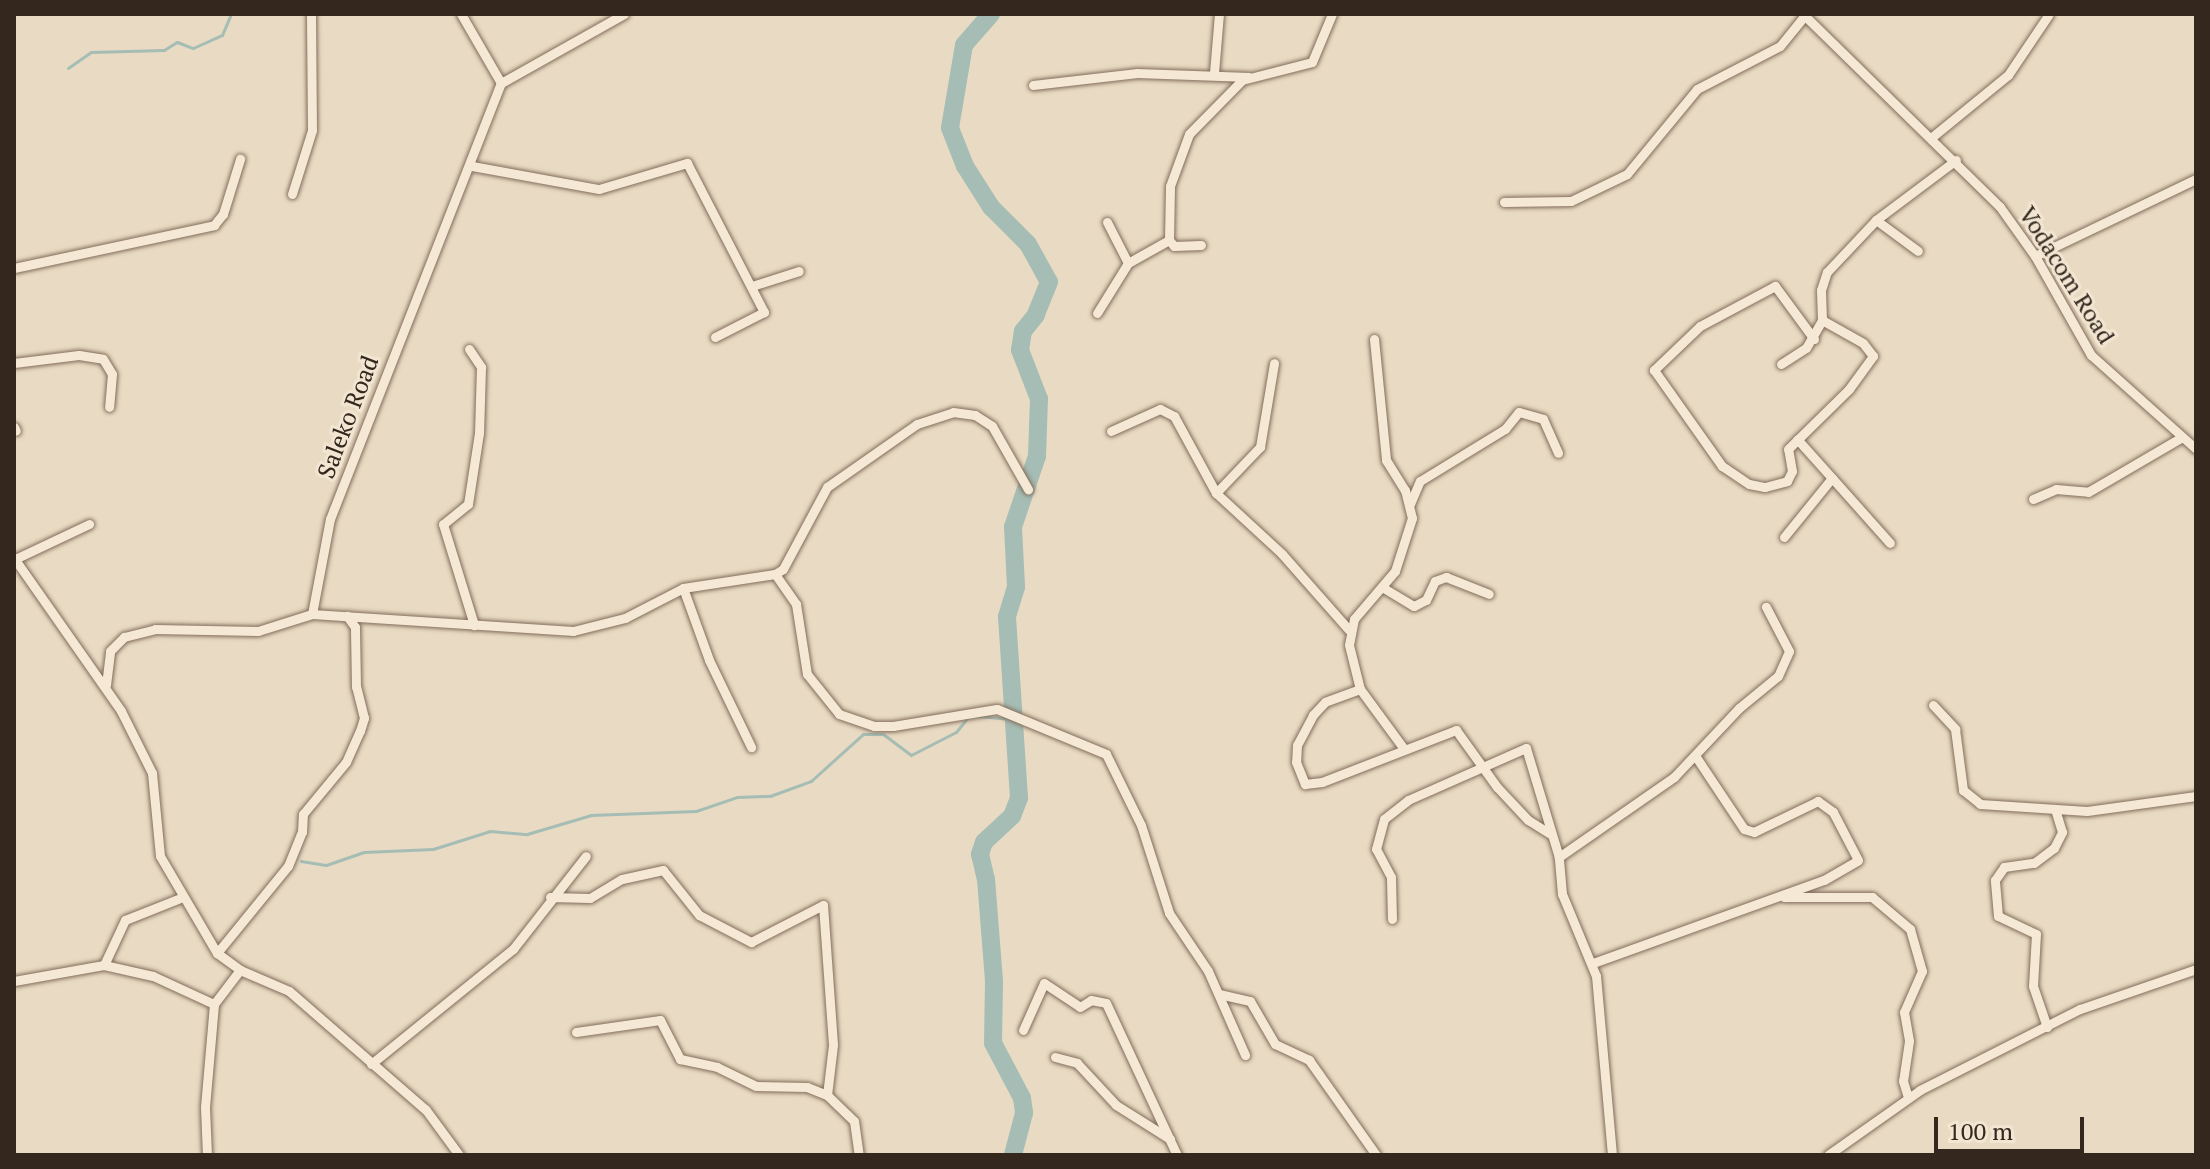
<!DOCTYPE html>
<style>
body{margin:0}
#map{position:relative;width:2210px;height:1169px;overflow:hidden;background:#e9dbc3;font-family:"PT Serif",serif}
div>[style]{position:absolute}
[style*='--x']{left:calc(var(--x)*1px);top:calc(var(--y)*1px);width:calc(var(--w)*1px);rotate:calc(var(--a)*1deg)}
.stream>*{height:3px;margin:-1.5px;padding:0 1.5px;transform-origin:1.5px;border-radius:1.5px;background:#a5bdb4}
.river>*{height:18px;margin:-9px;padding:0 9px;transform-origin:9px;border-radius:9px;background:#a5bdb4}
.roads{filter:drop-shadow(0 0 2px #826d5b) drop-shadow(0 0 2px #826d5b)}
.minor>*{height:9px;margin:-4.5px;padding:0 4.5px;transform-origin:4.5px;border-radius:4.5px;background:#f5e9d5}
span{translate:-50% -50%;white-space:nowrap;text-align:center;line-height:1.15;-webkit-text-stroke:6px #f2e6d2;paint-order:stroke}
.street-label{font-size:24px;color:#33271e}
.frame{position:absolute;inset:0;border:16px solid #33271e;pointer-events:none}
.scale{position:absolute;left:1934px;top:1117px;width:150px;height:36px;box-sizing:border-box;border:4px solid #33271e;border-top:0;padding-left:10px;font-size:24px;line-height:28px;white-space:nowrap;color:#33271e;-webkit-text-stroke:6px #f2e6d2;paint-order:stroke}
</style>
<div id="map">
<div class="stream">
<div style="--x:68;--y:68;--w:28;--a:-35"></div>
<div style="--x:91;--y:52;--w:73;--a:-1.6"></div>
<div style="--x:164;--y:50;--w:15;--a:-32"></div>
<div style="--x:177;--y:42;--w:17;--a:21"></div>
<div style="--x:193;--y:48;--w:32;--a:-24"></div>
<div style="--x:222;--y:35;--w:23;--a:-67"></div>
<div style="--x:977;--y:716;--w:33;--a:5"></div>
<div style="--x:301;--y:861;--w:25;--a:9"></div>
<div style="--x:326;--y:865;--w:40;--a:-18.9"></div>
<div style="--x:364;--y:852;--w:69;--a:-2.5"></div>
<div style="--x:433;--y:849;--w:60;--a:-17.5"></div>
<div style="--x:490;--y:831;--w:37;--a:5"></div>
<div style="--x:527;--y:834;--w:67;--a:-16.5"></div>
<div style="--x:591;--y:815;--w:105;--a:-2.2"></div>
<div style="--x:696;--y:811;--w:43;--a:-18.9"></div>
<div style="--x:737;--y:797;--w:33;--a:-2"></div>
<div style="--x:770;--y:796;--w:44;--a:-20.1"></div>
<div style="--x:811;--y:781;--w:70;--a:-42.1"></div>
<div style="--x:863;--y:734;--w:20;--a:0"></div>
<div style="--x:883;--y:734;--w:35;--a:37"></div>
<div style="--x:911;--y:755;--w:51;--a:-27.1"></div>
<div style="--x:956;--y:732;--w:22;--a:-51"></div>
</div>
<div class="river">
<div style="--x:991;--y:14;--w:41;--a:131.1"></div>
<div style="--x:964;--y:45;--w:84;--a:99.6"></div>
<div style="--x:950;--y:128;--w:41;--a:68.5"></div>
<div style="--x:965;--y:166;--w:49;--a:57.6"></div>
<div style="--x:991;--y:207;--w:52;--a:45"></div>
<div style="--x:1028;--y:244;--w:43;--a:61.1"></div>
<div style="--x:1049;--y:282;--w:35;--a:112"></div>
<div style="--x:1036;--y:315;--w:21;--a:129"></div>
<div style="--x:1023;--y:331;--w:19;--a:99"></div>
<div style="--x:1020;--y:350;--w:53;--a:68.8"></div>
<div style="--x:1039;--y:399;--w:57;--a:92"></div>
<div style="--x:1037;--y:456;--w:75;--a:108.7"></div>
<div style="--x:1013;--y:527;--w:60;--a:87.1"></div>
<div style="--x:1016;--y:587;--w:31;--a:107"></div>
<div style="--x:1007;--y:617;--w:181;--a:86.2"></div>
<div style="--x:1019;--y:798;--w:19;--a:111"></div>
<div style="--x:1012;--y:816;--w:38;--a:137"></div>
<div style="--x:984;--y:842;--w:13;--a:108"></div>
<div style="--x:980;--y:854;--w:26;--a:77"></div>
<div style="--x:986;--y:879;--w:102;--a:85.5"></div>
<div style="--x:994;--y:981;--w:62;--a:90.9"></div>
<div style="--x:993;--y:1043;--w:62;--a:62.2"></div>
<div style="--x:1022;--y:1098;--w:15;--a:82"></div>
<div style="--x:1024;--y:1113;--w:43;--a:104.7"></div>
</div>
<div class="roads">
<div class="minor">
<div style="--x:1803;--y:14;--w:276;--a:44.4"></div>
<div style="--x:2000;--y:207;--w:60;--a:54.5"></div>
<div style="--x:2035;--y:256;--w:114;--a:60.5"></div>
<div style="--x:2091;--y:355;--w:141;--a:41.8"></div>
<div style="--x:1214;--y:73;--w:59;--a:-85.2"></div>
<div style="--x:501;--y:83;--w:141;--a:-29.3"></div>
<div style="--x:1033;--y:85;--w:105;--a:-6.6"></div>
<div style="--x:1137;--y:73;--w:112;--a:2"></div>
<div style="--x:1932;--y:137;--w:98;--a:-39.2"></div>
<div style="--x:2008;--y:75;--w:73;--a:-56.1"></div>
<div style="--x:472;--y:166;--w:129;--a:10.3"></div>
<div style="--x:599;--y:189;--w:92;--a:-16.5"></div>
<div style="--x:687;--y:163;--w:168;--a:62.7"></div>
<div style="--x:764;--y:312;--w:55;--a:153"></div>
<div style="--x:292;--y:194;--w:67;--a:-72.6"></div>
<div style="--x:312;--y:130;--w:116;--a:-90.5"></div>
<div style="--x:1504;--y:202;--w:67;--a:-0.9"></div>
<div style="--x:1571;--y:201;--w:62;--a:-25.7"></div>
<div style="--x:1627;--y:174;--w:110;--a:-50.5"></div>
<div style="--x:1697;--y:89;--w:93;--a:-27.4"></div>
<div style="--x:1780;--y:46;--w:41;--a:-50.9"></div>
<div style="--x:1876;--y:220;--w:52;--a:36.4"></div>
<div style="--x:1107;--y:222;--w:46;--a:62.9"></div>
<div style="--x:1201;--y:245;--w:27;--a:178"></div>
<div style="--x:1174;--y:246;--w:8;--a:-130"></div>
<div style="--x:1169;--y:240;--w:54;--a:-88.9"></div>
<div style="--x:1170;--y:186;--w:55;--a:-69.9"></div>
<div style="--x:1189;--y:134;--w:76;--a:-45.5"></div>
<div style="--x:1242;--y:80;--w:72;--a:-14.4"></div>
<div style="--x:1312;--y:62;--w:52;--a:-67.4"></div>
<div style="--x:2035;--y:256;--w:178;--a:-25.6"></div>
<div style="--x:14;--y:268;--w:205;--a:-12.1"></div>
<div style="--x:214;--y:225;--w:14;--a:-51"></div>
<div style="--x:223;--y:214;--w:58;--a:-72.8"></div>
<div style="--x:752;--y:286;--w:49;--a:-17.7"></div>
<div style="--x:1097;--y:313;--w:59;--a:-58.2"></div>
<div style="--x:1128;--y:263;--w:47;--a:-29.3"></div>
<div style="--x:1374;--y:339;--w:122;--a:84.3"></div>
<div style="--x:1386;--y:460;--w:36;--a:58"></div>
<div style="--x:1405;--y:490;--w:29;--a:76"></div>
<div style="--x:1412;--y:518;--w:56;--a:107.8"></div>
<div style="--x:1395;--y:571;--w:63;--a:130.5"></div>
<div style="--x:1354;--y:619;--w:26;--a:101"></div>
<div style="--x:1349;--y:645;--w:45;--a:76"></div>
<div style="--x:1360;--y:689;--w:74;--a:53.7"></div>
<div style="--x:1814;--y:339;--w:66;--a:-126.3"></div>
<div style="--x:1775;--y:286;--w:85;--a:151.9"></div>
<div style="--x:1700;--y:326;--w:64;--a:136.3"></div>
<div style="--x:1654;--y:370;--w:118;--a:54.7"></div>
<div style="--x:1722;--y:466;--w:32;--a:34"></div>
<div style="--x:1749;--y:484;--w:16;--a:11"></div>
<div style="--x:1765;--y:487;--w:23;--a:-15"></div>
<div style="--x:1787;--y:481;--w:11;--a:-63"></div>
<div style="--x:1792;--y:471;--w:22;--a:-100"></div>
<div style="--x:1788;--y:449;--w:86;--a:-44.5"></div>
<div style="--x:1849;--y:389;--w:41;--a:-54"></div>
<div style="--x:1873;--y:356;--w:16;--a:-128"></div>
<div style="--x:1863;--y:343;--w:47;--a:-150.7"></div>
<div style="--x:1822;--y:320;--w:30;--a:-92"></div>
<div style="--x:1821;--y:290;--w:19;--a:-72"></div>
<div style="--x:1827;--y:272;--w:71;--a:-46.7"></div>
<div style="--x:1876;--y:220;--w:100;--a:-36.9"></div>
<div style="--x:469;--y:349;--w:22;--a:56"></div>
<div style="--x:481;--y:367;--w:66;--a:91.7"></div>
<div style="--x:479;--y:433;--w:72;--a:98.8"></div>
<div style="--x:468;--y:504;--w:32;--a:141"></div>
<div style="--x:443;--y:524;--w:106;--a:72.9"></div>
<div style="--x:14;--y:363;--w:65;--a:-7"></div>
<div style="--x:79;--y:355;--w:24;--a:9"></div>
<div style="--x:103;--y:359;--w:17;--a:59"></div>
<div style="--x:112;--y:374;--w:33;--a:95"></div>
<div style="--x:1781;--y:364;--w:30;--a:-33"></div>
<div style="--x:1806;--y:348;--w:32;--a:-60"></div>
<div style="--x:14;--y:427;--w:4;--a:63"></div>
<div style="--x:1111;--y:431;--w:54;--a:-24.2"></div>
<div style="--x:1160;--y:409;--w:16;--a:27"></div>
<div style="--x:1174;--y:416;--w:88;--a:61.4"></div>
<div style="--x:1216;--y:493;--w:90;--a:42.7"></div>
<div style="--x:1282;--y:554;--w:101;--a:48.6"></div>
<div style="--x:1832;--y:478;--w:87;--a:48.3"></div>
<div style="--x:1216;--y:493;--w:64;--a:-46.3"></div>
<div style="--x:1260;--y:447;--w:85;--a:-80.5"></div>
<div style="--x:2033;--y:499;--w:25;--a:-23"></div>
<div style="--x:2056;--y:489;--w:32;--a:5"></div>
<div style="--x:2088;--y:492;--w:109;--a:-30.3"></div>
<div style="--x:1410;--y:504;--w:25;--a:-67"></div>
<div style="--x:1420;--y:481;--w:100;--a:-31.5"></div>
<div style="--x:1505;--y:429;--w:22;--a:-51"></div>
<div style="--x:1519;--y:412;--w:25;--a:16"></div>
<div style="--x:1543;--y:419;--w:37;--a:66"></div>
<div style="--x:1784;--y:537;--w:76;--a:-50.9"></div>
<div style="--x:1832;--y:478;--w:52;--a:-131.9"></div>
<div style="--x:14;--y:558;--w:187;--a:55"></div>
<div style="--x:121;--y:711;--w:69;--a:63.4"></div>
<div style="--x:152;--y:773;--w:83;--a:84.5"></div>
<div style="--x:160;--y:856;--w:113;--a:59.6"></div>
<div style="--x:217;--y:953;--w:29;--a:36"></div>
<div style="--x:240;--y:970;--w:53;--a:23.2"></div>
<div style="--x:289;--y:991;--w:181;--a:41"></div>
<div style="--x:426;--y:1110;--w:56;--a:53.7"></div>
<div style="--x:15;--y:559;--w:82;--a:-25.3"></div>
<div style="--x:775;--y:574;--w:37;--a:55"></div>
<div style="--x:796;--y:604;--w:71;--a:81.1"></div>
<div style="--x:807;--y:674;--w:51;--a:51.3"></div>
<div style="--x:839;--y:714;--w:37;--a:19"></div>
<div style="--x:874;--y:726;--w:19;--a:0"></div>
<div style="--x:893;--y:726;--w:105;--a:-9.3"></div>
<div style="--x:997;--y:709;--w:118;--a:22.4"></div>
<div style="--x:1106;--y:754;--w:79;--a:63.8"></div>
<div style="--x:1141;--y:825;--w:92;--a:72.3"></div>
<div style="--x:1169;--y:913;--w:70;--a:56.1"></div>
<div style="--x:1208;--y:971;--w:92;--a:66.2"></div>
<div style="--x:1382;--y:587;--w:37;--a:31"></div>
<div style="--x:1414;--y:606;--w:13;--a:-27"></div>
<div style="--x:1426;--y:600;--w:21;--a:-65"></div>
<div style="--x:1435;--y:581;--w:12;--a:-20"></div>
<div style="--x:1446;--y:577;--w:46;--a:21.6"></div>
<div style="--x:683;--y:588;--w:77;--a:70.1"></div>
<div style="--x:709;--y:660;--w:97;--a:64.2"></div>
<div style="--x:312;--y:614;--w:262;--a:3.7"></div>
<div style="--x:573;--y:631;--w:54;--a:-14"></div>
<div style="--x:625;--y:618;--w:65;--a:-27.3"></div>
<div style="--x:683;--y:588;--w:93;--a:-8.7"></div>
<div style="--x:775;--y:574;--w:9;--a:-32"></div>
<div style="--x:783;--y:569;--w:93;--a:-61.8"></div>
<div style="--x:827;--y:487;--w:110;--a:-35"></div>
<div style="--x:917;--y:424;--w:38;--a:-18"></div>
<div style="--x:953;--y:412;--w:22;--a:8"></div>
<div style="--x:975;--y:415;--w:20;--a:33"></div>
<div style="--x:992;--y:426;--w:73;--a:60.3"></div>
<div style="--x:106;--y:685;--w:34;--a:-83"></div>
<div style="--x:110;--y:651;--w:20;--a:-45"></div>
<div style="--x:124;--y:637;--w:32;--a:-14"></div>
<div style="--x:155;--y:629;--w:103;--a:1.1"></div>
<div style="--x:258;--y:631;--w:57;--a:-17.5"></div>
<div style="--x:312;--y:614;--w:97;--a:-79.3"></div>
<div style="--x:330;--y:519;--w:468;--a:-68.6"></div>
<div style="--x:501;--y:83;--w:80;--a:-120.1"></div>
<div style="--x:1360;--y:689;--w:37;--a:160"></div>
<div style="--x:1325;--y:702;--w:18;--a:133"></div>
<div style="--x:1313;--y:715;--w:34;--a:118"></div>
<div style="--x:1297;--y:745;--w:17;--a:93"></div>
<div style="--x:1296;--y:762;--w:24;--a:68"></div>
<div style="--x:1305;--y:784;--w:17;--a:-7"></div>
<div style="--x:1322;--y:782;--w:144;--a:-21.2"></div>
<div style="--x:1456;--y:730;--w:70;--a:54.3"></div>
<div style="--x:1497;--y:787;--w:45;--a:46.8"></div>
<div style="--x:1528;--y:820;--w:26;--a:32"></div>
<div style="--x:1933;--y:705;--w:33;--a:47"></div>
<div style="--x:1955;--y:729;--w:62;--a:82.5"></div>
<div style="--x:1963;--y:790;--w:22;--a:39"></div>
<div style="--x:1980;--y:804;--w:107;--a:3.7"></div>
<div style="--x:2087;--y:811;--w:110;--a:-7.8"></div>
<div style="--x:550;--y:897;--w:40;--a:1.4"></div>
<div style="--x:590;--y:898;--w:37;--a:-31"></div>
<div style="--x:622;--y:879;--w:42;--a:-12.4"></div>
<div style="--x:663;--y:870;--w:58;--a:51.3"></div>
<div style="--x:699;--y:915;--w:59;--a:27.4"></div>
<div style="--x:751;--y:942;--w:81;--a:-27.2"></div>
<div style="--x:823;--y:905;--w:140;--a:85.9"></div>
<div style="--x:833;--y:1045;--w:50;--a:96.8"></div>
<div style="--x:1784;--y:897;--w:88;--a:0"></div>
<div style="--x:1872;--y:897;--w:50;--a:40.1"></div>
<div style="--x:1910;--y:929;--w:44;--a:74.1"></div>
<div style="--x:1922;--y:971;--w:45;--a:113.7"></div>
<div style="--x:1904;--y:1012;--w:29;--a:80"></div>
<div style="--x:1909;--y:1041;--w:40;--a:98.5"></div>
<div style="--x:1903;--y:1081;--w:17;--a:73"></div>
<div style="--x:1392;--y:919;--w:42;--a:-91.4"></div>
<div style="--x:1391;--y:877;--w:32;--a:-118"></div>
<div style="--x:1376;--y:849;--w:31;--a:-75"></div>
<div style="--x:1384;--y:819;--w:31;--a:-38"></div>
<div style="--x:1408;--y:800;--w:129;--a:-23.8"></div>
<div style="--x:1526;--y:748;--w:114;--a:73.2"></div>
<div style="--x:217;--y:953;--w:112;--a:-50.8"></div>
<div style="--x:288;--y:866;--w:37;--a:-68"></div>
<div style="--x:302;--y:832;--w:18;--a:-87"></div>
<div style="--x:303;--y:814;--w:67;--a:-50.4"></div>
<div style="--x:346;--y:762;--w:34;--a:-66"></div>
<div style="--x:360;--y:731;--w:14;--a:-73"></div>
<div style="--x:364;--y:718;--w:32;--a:-104"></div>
<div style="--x:356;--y:687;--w:60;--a:-91"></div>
<div style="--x:355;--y:627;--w:14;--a:-126"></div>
<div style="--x:1593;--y:963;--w:245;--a:-19.8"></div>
<div style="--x:1824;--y:880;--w:39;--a:-30"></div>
<div style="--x:1858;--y:860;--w:54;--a:-117.5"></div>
<div style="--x:1833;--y:812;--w:19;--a:-144"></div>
<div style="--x:1818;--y:801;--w:71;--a:154.2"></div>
<div style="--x:1754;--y:832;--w:10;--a:-163"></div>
<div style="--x:1744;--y:829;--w:87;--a:-123.7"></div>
<div style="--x:104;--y:965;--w:50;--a:-65"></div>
<div style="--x:125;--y:920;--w:62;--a:-21.6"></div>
<div style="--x:14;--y:981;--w:91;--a:-10.1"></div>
<div style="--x:104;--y:965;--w:50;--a:12.7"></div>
<div style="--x:153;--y:976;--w:67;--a:24.7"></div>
<div style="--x:1219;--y:994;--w:32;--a:13"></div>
<div style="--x:1250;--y:1001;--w:50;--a:59.8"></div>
<div style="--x:1275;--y:1044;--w:38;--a:25"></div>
<div style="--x:1309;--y:1060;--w:116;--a:54.8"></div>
<div style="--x:2047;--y:1027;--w:43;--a:-108.9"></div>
<div style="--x:2033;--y:986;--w:52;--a:-86.7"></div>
<div style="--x:2036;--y:934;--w:42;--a:-154.7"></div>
<div style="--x:1998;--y:916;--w:36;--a:-95"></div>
<div style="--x:1995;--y:880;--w:16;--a:-55"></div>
<div style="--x:2004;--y:867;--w:30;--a:-8"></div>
<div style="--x:2034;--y:863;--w:25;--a:-37"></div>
<div style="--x:2054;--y:848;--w:18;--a:-63"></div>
<div style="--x:2062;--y:832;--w:24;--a:-107"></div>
<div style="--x:1023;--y:1030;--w:51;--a:-65.9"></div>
<div style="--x:1044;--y:983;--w:43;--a:33.7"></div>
<div style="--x:1080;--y:1007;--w:13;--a:-32"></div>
<div style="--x:1091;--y:1000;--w:15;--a:11"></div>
<div style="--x:1106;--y:1003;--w:168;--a:65"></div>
<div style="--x:576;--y:1032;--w:85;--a:-8.1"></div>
<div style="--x:660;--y:1020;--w:44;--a:62.9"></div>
<div style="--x:680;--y:1059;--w:38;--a:12"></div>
<div style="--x:717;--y:1067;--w:43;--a:26"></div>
<div style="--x:756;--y:1086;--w:51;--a:1.1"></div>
<div style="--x:807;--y:1087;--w:22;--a:22"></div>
<div style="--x:827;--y:1095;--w:37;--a:44"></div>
<div style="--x:854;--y:1121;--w:34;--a:82"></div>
<div style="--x:1055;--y:1057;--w:23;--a:15"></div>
<div style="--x:1077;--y:1063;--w:57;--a:47.1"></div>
<div style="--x:1116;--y:1105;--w:64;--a:32.2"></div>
<div style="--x:371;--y:1064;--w:183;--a:-39"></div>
<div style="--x:513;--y:949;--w:118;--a:-51.9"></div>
<div style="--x:207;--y:1155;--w:48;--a:-92.4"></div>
<div style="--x:205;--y:1107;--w:103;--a:-85"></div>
<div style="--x:214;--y:1004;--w:43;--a:-52.6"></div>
<div style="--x:1612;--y:1155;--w:180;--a:-95.1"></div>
<div style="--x:1596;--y:976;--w:89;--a:-112.5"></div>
<div style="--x:1562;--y:894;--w:37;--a:-95"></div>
<div style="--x:1559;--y:857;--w:140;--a:-34.8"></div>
<div style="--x:1674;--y:777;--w:95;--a:-46.7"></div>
<div style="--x:1739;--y:708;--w:50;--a:-39.4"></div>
<div style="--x:1778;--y:676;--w:27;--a:-66"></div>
<div style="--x:1789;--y:651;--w:50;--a:-117.6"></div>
<div style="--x:1828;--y:1155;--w:113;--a:-35.2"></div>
<div style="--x:1920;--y:1090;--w:179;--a:-26.9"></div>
<div style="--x:2080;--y:1009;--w:123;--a:-19"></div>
</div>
</div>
<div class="street-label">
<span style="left:2067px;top:275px;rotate:58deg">Vodacom Road</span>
<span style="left:348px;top:417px;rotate:-69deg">Saleko Road</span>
</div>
<div class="frame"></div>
<div class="scale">100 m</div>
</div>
